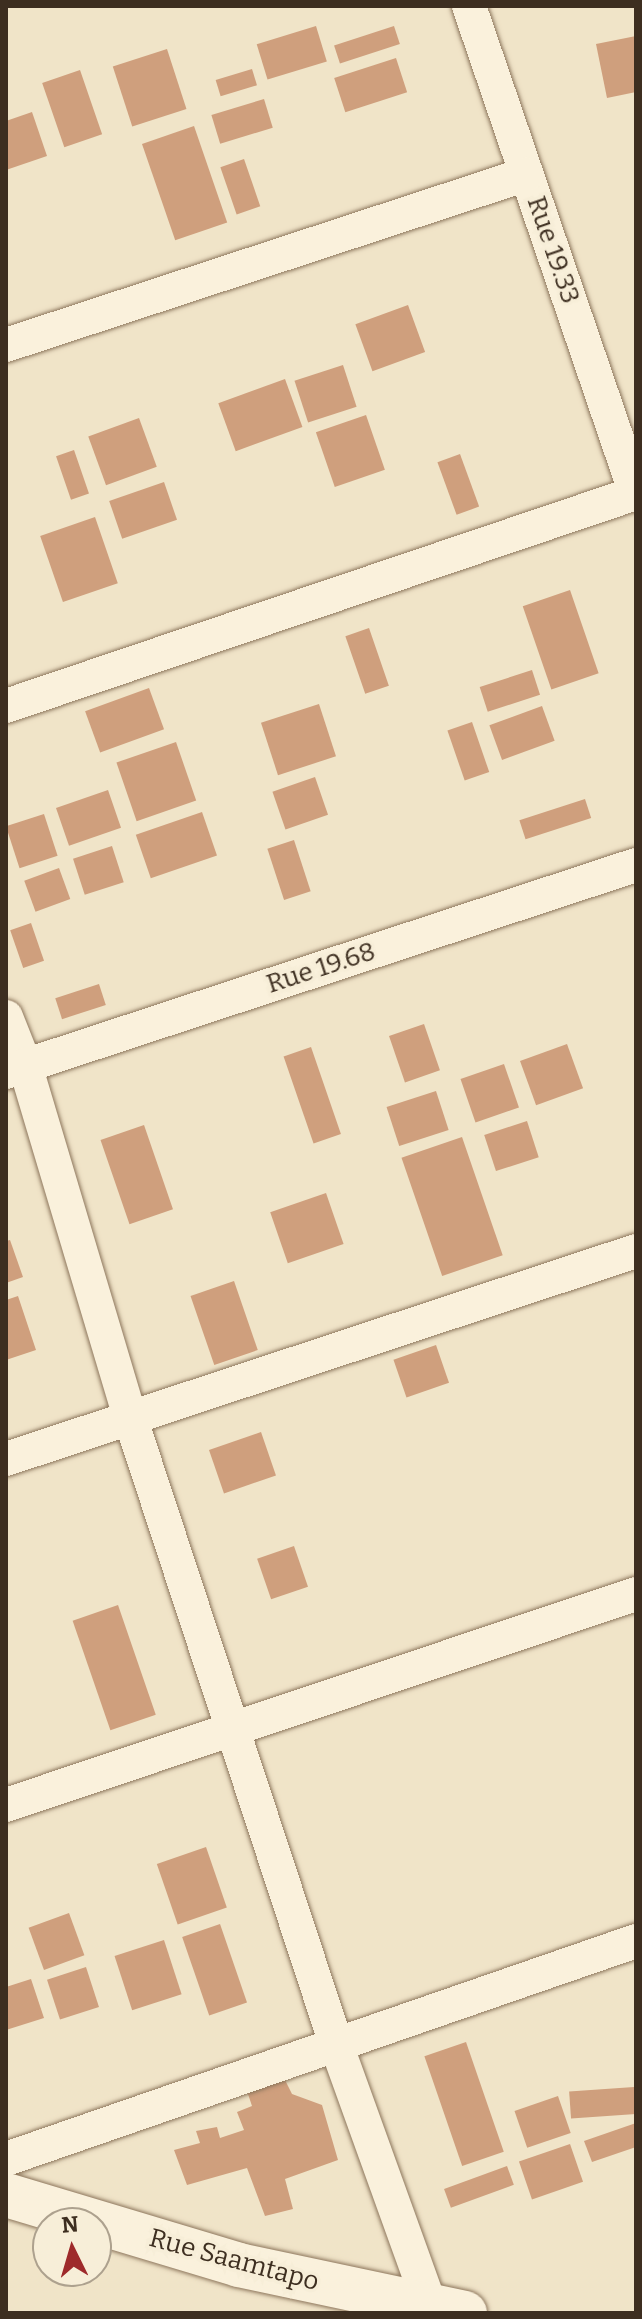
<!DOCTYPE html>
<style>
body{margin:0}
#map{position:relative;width:642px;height:2319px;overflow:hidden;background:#f0e4c8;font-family:Bitter,serif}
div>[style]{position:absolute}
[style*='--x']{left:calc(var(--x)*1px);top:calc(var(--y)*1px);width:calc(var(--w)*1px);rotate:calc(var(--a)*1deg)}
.building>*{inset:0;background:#cf9f7d;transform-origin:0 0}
.roads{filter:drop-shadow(0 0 2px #8d765c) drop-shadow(0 0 2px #8d765c)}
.street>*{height:34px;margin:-17px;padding:0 17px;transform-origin:17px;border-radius:17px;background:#faf1dc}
.secondary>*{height:44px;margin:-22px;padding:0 22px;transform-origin:22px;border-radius:22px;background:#faf1dc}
span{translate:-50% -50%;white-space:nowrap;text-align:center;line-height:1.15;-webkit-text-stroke:7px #f7eed8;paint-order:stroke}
.street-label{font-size:26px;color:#3d2e20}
.frame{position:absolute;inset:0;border:8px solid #3d2e20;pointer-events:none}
.north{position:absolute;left:32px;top:2207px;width:80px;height:80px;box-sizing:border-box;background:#f7eed8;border:2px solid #ada18e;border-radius:50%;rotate:355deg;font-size:22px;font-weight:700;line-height:32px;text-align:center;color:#3d2e20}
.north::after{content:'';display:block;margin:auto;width:28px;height:36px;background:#9e2a2b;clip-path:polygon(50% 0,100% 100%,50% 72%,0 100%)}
</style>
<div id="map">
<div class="building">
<div style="left:316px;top:26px;width:37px;height:62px;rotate:73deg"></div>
<div style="left:394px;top:26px;width:19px;height:63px;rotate:72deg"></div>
<div style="clip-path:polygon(636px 36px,636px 92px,607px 98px,596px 44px)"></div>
<div style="left:167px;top:49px;width:63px;height:57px;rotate:72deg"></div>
<div style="left:396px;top:58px;width:36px;height:65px;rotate:72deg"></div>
<div style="left:252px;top:69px;width:17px;height:38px;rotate:73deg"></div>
<div style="left:80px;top:70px;width:68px;height:40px;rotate:71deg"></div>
<div style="left:264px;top:99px;width:30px;height:55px;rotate:73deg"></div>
<div style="clip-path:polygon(32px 112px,47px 156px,6px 170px,6px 121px)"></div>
<div style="left:194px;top:126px;width:102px;height:55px;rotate:71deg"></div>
<div style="left:244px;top:159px;width:50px;height:25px;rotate:71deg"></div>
<div style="left:408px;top:305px;width:50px;height:56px;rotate:70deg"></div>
<div style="left:343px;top:365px;width:44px;height:51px;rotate:72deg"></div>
<div style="left:285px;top:379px;width:51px;height:71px;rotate:70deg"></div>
<div style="left:366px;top:415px;width:58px;height:53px;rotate:71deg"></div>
<div style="left:139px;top:418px;width:52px;height:54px;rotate:70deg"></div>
<div style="left:74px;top:450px;width:46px;height:19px;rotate:71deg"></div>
<div style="left:460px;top:454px;width:56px;height:24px;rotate:70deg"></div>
<div style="left:164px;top:482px;width:40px;height:58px;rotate:71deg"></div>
<div style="left:95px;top:517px;width:70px;height:58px;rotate:71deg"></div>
<div style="left:570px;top:590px;width:88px;height:50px;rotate:71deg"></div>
<div style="left:369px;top:628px;width:61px;height:25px;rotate:71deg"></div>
<div style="left:532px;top:670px;width:26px;height:55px;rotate:72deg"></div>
<div style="left:149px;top:688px;width:44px;height:68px;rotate:70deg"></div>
<div style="left:319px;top:704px;width:55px;height:61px;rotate:72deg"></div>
<div style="left:542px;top:706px;width:37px;height:56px;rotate:70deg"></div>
<div style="left:472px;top:722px;width:53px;height:26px;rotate:71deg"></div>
<div style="left:176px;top:742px;width:62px;height:63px;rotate:71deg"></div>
<div style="left:315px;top:777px;width:40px;height:45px;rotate:71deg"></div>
<div style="left:108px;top:790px;width:40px;height:55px;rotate:71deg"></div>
<div style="left:585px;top:799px;width:20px;height:69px;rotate:72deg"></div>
<div style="left:202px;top:812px;width:46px;height:70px;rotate:71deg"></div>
<div style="left:44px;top:814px;width:44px;height:40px;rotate:72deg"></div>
<div style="left:294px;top:840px;width:54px;height:28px;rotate:72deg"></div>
<div style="left:112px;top:846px;width:38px;height:41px;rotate:72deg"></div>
<div style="left:59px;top:868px;width:33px;height:37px;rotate:70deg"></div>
<div style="left:31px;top:923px;width:40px;height:22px;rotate:71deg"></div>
<div style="left:99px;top:984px;width:22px;height:46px;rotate:72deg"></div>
<div style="left:424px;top:1024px;width:49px;height:37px;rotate:71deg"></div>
<div style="left:567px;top:1044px;width:47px;height:50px;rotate:70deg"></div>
<div style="left:311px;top:1047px;width:92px;height:29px;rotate:71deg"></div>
<div style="left:504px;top:1064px;width:46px;height:46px;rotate:71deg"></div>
<div style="left:436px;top:1091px;width:41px;height:52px;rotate:72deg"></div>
<div style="left:527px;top:1121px;width:38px;height:45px;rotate:72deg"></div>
<div style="left:144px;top:1125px;width:89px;height:46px;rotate:71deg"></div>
<div style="left:462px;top:1137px;width:125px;height:64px;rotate:71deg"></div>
<div style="left:326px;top:1193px;width:54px;height:59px;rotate:71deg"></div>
<div style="clip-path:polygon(10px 1240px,23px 1277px,6px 1283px,6px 1241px)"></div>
<div style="left:234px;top:1281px;width:73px;height:46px;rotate:71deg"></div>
<div style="clip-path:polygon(18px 1296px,36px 1350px,6px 1360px,6px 1300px)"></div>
<div style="left:436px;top:1345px;width:40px;height:45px;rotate:71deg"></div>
<div style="left:261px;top:1432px;width:46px;height:55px;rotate:71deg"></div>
<div style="left:294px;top:1546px;width:43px;height:39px;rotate:71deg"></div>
<div style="left:118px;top:1605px;width:116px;height:48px;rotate:71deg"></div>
<div style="left:206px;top:1847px;width:64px;height:52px;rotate:71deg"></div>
<div style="left:69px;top:1913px;width:45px;height:43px;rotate:70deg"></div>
<div style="left:220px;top:1924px;width:83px;height:40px;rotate:71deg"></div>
<div style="left:164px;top:1940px;width:57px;height:52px;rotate:72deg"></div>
<div style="left:86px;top:1967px;width:42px;height:41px;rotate:72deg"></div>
<div style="clip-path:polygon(31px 1979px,44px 2018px,6px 2030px,6px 1987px)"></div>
<div style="left:466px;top:2042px;width:116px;height:44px;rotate:71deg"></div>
<div style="clip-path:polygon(283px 2076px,292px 2094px,322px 2105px,338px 2160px,285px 2179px,293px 2209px,265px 2216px,247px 2168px,187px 2185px,174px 2150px,200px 2143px,196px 2131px,217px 2127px,220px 2138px,244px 2130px,237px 2112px,252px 2106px,246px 2088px)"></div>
<div style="left:634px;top:2087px;width:27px;height:65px;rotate:86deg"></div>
<div style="left:558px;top:2096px;width:39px;height:46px;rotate:71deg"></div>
<div style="clip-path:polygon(636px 2123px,636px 2147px,592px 2162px,584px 2141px)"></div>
<div style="left:570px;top:2144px;width:40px;height:54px;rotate:71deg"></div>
<div style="left:507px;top:2166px;width:20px;height:67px;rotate:70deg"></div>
</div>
<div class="roads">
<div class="street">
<div style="--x:469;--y:6;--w:516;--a:71.11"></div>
<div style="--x:6;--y:345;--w:548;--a:-18.17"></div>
<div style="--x:6;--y:706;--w:665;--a:-18.68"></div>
<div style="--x:6;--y:1017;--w:52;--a:68.4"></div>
<div style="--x:25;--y:1065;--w:367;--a:73.4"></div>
<div style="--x:130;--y:1417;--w:663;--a:71.81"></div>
<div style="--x:337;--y:2047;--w:277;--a:70.2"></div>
<div style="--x:6;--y:1072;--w:663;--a:-18.19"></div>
<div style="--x:6;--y:1459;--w:663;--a:-18.27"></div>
<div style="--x:6;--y:1805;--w:664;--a:-18.52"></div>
<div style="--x:6;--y:2159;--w:667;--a:-19.09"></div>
</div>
<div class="secondary">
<div style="--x:6;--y:2195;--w:243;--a:16.7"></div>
<div style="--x:239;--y:2265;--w:231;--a:12"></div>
</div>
</div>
<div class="street-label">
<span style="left:553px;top:250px;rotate:71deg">Rue 19.33</span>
<span style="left:321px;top:968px;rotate:-18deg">Rue 19.68</span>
<span style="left:234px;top:2260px;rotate:15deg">Rue Saamtapo</span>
</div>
<div class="frame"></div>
<div class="north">N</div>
</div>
